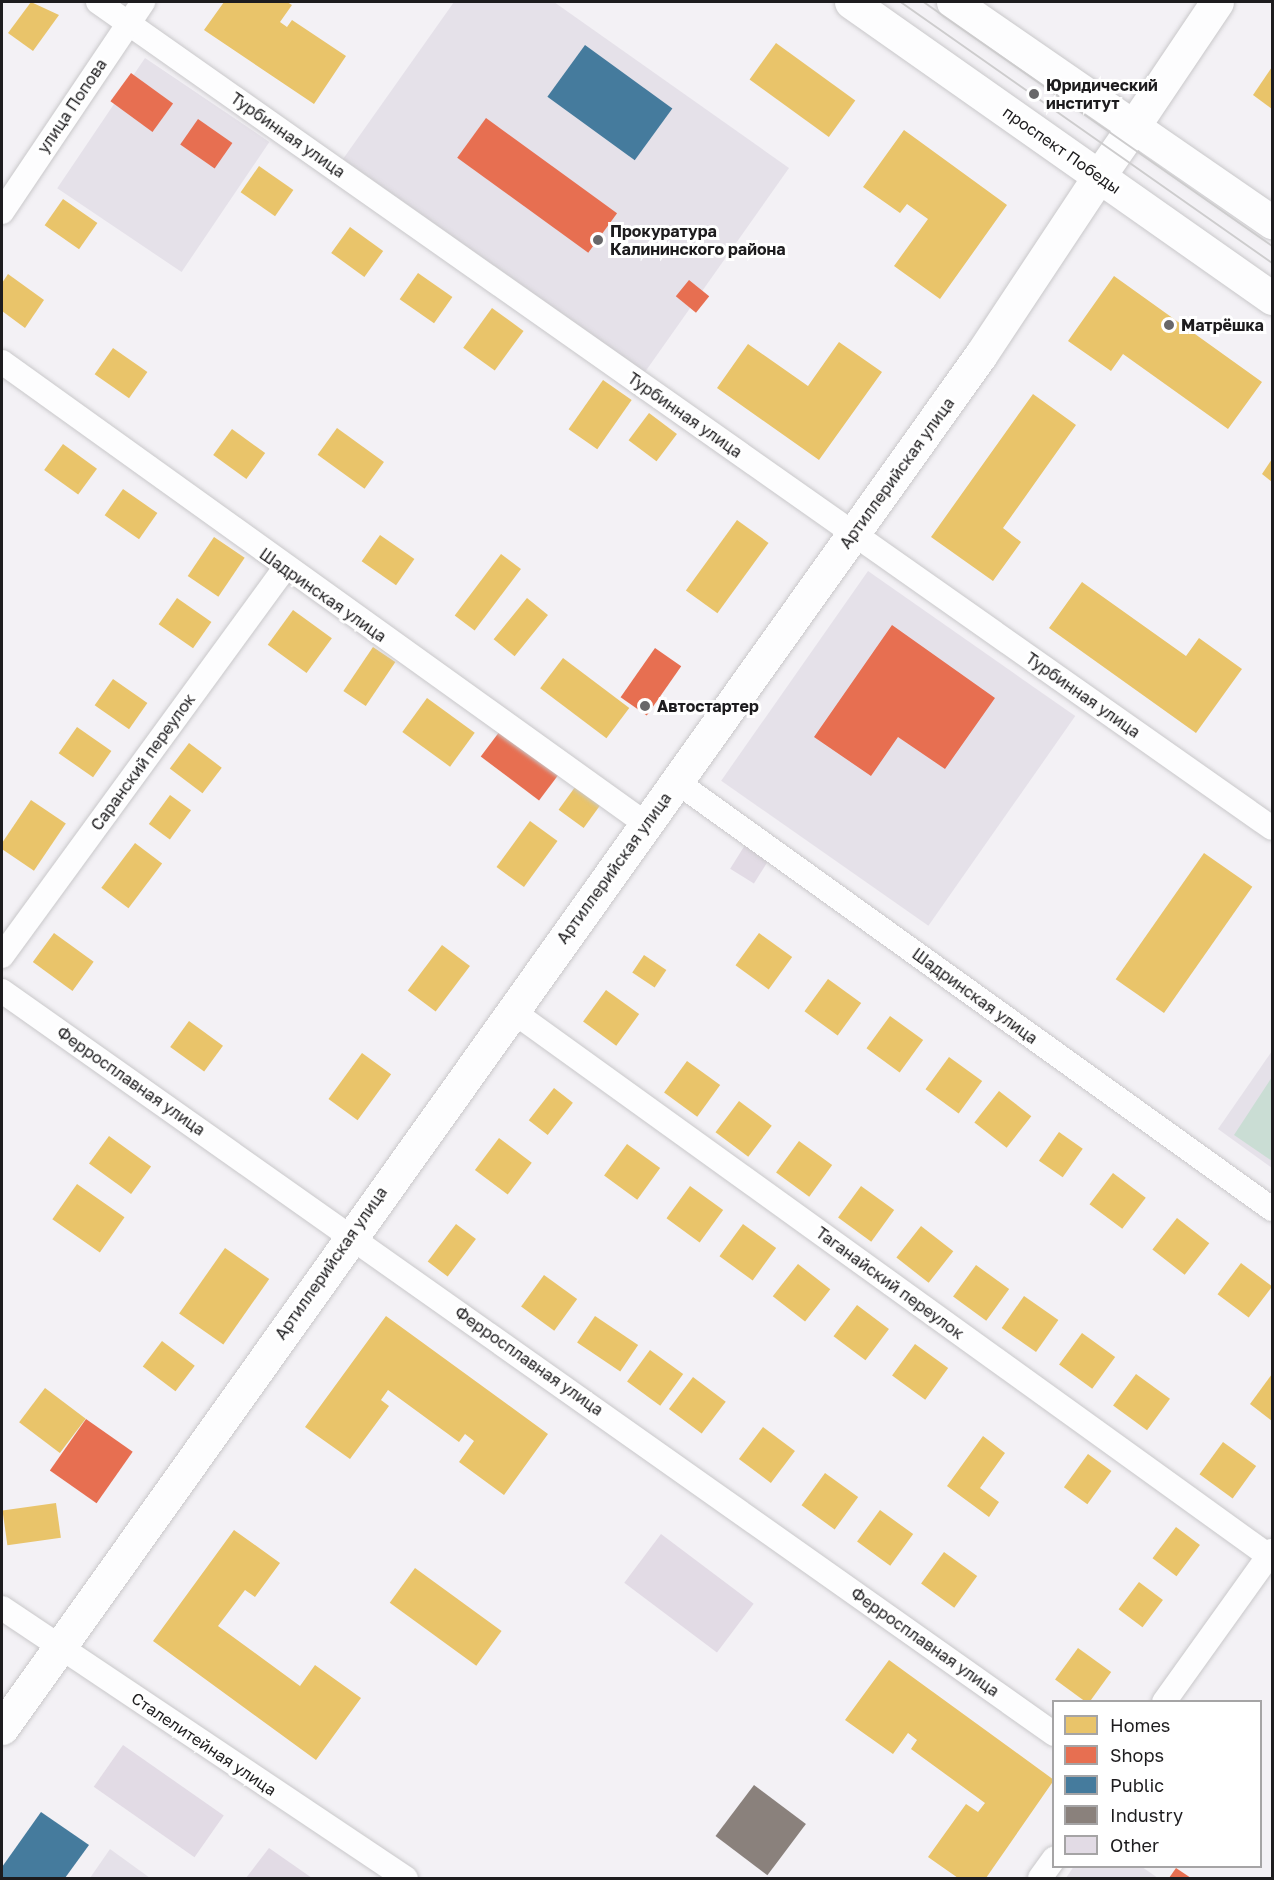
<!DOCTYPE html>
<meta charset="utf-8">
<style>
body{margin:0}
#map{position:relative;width:1274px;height:1880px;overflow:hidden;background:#f3f1f5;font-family:"Golos Text",sans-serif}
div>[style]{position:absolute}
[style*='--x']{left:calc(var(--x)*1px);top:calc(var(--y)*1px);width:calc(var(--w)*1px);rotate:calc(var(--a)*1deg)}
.built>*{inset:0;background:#e5e1e9;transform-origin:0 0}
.green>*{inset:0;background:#caddd4}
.homes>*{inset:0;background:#e9c46a;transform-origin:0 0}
.shops>*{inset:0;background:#e76f51;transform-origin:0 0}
.public>*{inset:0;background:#457b9d;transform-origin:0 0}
.industry>*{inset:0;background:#8a817c;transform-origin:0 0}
.building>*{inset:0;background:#e2dbe5;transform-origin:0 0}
.roads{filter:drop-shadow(0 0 2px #c9c8ca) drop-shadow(0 0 2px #c9c8ca)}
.street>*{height:24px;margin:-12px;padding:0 12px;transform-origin:12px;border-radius:12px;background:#fdfdfe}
.secondary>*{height:33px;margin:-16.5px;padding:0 16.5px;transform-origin:16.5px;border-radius:16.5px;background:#fdfdfe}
.primary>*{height:33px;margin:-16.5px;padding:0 16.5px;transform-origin:16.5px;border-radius:16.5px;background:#fdfdfe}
.tram>*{height:1.5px;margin:-0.75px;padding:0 0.75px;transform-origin:0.75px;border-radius:0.75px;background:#cdcccd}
.dots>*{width:16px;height:16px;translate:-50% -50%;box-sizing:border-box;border:3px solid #fff;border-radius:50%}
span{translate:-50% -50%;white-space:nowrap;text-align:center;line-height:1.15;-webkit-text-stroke:6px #fff;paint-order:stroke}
.poi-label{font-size:16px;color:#1d1c1e;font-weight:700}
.left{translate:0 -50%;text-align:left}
.street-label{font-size:16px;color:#1d1c1e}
.frame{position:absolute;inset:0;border:3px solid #1d1c1e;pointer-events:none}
.legend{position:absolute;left:1052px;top:1700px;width:210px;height:168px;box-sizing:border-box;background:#fff;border:2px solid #a5a4a5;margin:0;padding:8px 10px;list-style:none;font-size:18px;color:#1d1c1e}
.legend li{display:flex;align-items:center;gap:12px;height:30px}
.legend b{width:30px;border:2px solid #a5a4a5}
</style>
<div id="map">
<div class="built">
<div style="clip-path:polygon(454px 2px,554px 2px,789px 168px,645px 372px,343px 159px)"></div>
<div style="left:145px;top:58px;width:150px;height:157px;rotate:34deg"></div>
<div style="left:868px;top:571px;width:253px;height:256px;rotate:35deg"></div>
<div style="clip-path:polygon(1272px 1051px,1272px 1168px,1218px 1129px)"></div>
<div style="clip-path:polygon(110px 1849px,150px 1878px,90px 1878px)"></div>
<div style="clip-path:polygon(1074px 1866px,1142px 1867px,1158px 1878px,1066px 1878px)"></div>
</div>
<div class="green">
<div style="clip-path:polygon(1272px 1077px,1272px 1161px,1234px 1135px)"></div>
</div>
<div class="homes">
<div style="clip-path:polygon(31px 2px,59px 15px,33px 51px,8px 33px)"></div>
<div style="clip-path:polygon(224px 2px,287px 2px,292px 5px,280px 22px,287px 27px,292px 20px,346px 56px,314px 104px,204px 30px)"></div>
<div style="left:776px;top:43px;width:98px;height:45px;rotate:36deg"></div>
<div style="clip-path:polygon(1272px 67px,1272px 109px,1253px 95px)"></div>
<div style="clip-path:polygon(904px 130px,1007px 205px,940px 299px,894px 266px,928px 219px,907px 204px,900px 213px,863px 187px)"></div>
<div style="left:259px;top:166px;width:42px;height:32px;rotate:35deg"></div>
<div style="left:63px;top:199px;width:42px;height:32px;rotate:35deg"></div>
<div style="left:350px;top:227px;width:41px;height:32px;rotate:36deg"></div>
<div style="left:418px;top:273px;width:42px;height:32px;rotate:35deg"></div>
<div style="clip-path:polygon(8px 274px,44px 300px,25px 328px,2px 311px,2px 283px)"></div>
<div style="clip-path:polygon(1114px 276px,1262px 382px,1228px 429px,1123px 354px,1111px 371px,1068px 341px)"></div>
<div style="left:492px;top:308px;width:39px;height:49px;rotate:36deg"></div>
<div style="clip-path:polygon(839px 342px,882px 372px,819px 460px,717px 388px,748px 344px,808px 386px)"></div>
<div style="left:113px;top:348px;width:42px;height:32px;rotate:35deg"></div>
<div style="left:603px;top:380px;width:35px;height:60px;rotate:35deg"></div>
<div style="clip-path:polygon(1033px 394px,1076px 425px,1003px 528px,1021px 542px,993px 581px,931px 537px)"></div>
<div style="left:649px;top:413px;width:35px;height:34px;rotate:37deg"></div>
<div style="left:337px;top:428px;width:58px;height:33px;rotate:36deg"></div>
<div style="left:232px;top:429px;width:41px;height:32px;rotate:36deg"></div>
<div style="left:63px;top:444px;width:42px;height:32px;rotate:36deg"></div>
<div style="clip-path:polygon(1272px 459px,1272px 482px,1262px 474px)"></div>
<div style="left:123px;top:489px;width:42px;height:32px;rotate:35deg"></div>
<div style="left:737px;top:520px;width:39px;height:87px;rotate:36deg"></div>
<div style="left:380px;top:535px;width:42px;height:32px;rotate:35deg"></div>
<div style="left:214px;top:537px;width:37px;height:47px;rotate:34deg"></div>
<div style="left:501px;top:554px;width:25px;height:77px;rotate:37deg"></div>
<div style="clip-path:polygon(1082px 582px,1186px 656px,1199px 638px,1242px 669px,1196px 733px,1049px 628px)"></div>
<div style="left:177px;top:598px;width:42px;height:32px;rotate:35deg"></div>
<div style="left:527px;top:598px;width:27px;height:53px;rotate:39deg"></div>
<div style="left:293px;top:610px;width:48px;height:43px;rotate:36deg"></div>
<div style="left:373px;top:647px;width:27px;height:53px;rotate:34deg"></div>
<div style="left:563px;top:658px;width:83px;height:38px;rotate:37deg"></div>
<div style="left:113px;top:679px;width:42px;height:32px;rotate:35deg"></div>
<div style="left:427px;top:698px;width:59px;height:42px;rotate:36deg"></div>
<div style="left:77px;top:727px;width:42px;height:32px;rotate:35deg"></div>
<div style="left:189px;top:743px;width:41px;height:32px;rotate:37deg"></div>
<div style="left:578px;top:783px;width:31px;height:33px;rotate:36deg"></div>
<div style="left:170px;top:795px;width:26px;height:36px;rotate:36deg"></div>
<div style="left:31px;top:800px;width:42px;height:57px;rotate:34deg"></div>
<div style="left:530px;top:821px;width:34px;height:57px;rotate:36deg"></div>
<div style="left:135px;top:843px;width:34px;height:56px;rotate:37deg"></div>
<div style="left:1204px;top:853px;width:59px;height:154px;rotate:35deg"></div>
<div style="left:54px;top:933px;width:49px;height:36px;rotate:36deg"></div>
<div style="left:759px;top:933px;width:41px;height:40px;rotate:36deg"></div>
<div style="left:442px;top:945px;width:35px;height:57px;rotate:37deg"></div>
<div style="left:644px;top:955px;width:27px;height:21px;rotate:34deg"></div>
<div style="left:828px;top:979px;width:41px;height:40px;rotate:36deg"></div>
<div style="left:606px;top:990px;width:41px;height:39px;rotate:36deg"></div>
<div style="left:890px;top:1016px;width:41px;height:40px;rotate:36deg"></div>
<div style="left:189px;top:1021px;width:42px;height:32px;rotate:36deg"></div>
<div style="left:362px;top:1053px;width:36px;height:57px;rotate:36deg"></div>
<div style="left:949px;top:1057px;width:41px;height:40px;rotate:36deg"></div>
<div style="left:687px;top:1061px;width:41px;height:39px;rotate:36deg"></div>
<div style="left:554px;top:1088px;width:24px;height:41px;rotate:38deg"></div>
<div style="left:999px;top:1091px;width:41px;height:40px;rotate:38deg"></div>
<div style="left:739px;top:1101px;width:41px;height:39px;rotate:37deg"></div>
<div style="left:1059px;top:1132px;width:29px;height:35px;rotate:35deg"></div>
<div style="left:109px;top:1136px;width:52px;height:34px;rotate:36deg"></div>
<div style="left:499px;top:1138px;width:41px;height:40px;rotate:37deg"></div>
<div style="left:799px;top:1141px;width:41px;height:39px;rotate:36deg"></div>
<div style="left:627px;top:1144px;width:41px;height:39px;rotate:36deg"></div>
<div style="left:1113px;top:1173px;width:41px;height:39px;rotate:37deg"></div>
<div style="left:77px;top:1184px;width:58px;height:43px;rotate:35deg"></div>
<div style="left:690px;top:1186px;width:41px;height:40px;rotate:36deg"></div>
<div style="left:861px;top:1186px;width:41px;height:39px;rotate:36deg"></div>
<div style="left:1177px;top:1218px;width:41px;height:40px;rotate:38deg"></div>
<div style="left:456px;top:1224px;width:25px;height:47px;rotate:37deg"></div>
<div style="left:743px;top:1224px;width:41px;height:40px;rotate:36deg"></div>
<div style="left:921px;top:1226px;width:41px;height:40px;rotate:38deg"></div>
<div style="left:225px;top:1248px;width:54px;height:80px;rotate:35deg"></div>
<div style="left:1241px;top:1263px;width:39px;height:39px;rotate:37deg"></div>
<div style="left:798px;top:1264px;width:41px;height:41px;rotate:38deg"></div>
<div style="left:976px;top:1265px;width:41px;height:39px;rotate:36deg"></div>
<div style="left:544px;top:1275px;width:41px;height:39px;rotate:36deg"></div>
<div style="left:1024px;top:1296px;width:42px;height:39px;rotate:35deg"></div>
<div style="left:857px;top:1305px;width:40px;height:39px;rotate:37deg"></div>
<div style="clip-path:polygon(386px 1316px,548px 1434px,504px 1495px,459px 1462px,474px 1441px,465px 1434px,459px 1442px,388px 1390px,381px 1400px,389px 1406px,350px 1459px,305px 1427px)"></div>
<div style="left:595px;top:1316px;width:52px;height:32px;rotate:34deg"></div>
<div style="left:1082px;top:1333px;width:41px;height:39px;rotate:36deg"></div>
<div style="left:162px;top:1341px;width:41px;height:32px;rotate:37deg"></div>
<div style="left:915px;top:1344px;width:41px;height:39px;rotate:36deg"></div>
<div style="left:650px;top:1350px;width:41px;height:39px;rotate:36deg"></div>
<div style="left:1136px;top:1374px;width:42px;height:39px;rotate:36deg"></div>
<div style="clip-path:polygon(1272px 1374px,1272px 1421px,1250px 1404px)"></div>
<div style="left:693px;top:1377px;width:41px;height:40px;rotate:37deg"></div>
<div style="left:45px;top:1388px;width:51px;height:43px;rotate:37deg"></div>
<div style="left:763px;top:1427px;width:40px;height:40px;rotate:37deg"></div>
<div style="clip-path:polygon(983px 1436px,1005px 1453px,980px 1488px,999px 1502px,989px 1517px,947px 1486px)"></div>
<div style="left:1223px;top:1442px;width:41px;height:40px;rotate:36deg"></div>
<div style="left:1088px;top:1454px;width:29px;height:41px;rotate:36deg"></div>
<div style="left:825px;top:1473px;width:41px;height:40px;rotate:36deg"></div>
<div style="left:56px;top:1503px;width:35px;height:54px;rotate:82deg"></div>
<div style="left:880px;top:1510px;width:41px;height:39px;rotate:36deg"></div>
<div style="left:1176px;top:1527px;width:30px;height:39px;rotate:37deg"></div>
<div style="clip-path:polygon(234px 1530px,280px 1563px,255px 1597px,245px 1590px,218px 1626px,300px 1686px,315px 1665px,361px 1698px,316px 1760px,153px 1641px)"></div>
<div style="left:944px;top:1552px;width:41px;height:39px;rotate:36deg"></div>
<div style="left:415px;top:1568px;width:107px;height:43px;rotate:36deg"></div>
<div style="left:1139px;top:1582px;width:30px;height:34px;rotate:37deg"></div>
<div style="left:1078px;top:1648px;width:41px;height:39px;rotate:36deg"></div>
<div style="clip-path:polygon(889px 1660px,1054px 1780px,986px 1878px,958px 1878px,928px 1857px,966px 1804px,978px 1812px,985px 1803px,911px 1749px,917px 1740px,908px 1733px,893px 1754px,845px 1720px)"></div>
</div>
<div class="shops">
<div style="left:131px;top:73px;width:52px;height:35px;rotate:36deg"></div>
<div style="left:486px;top:118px;width:162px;height:49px;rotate:36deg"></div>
<div style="left:198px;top:119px;width:42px;height:31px;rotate:35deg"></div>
<div style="left:689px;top:280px;width:26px;height:21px;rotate:39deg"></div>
<div style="clip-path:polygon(892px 625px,995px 698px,945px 769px,898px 737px,871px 776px,814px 737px)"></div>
<div style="left:655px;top:648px;width:32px;height:60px;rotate:35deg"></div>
<div style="left:503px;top:727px;width:73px;height:37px;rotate:37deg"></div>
<div style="left:86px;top:1419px;width:57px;height:63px;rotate:35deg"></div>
<div style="clip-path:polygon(1176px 1868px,1191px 1878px,1169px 1878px)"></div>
</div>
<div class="public">
<div style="left:585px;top:45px;width:108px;height:64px;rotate:36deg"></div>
<div style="clip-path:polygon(41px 1812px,89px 1845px,65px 1878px,2px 1878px,2px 1867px)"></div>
</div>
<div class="industry">
<div style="left:754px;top:1785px;width:65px;height:64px;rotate:37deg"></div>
</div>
<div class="building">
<div style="left:745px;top:845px;width:28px;height:28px;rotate:32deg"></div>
<div style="left:661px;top:1534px;width:116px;height:61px;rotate:37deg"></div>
<div style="left:123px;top:1745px;width:123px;height:51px;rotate:35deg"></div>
<div style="clip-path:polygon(269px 1848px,312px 1878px,246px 1878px)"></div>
</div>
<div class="roads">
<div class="street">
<div style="--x:98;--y:2;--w:1435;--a:35.13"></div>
<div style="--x:2;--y:212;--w:253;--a:-56.1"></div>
<div style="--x:2;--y:362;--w:793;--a:35.66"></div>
<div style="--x:677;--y:782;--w:732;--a:35.67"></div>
<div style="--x:2;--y:956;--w:480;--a:-53.9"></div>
<div style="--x:2;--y:991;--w:1288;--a:35.23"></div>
<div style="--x:511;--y:1010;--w:934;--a:35.77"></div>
<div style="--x:2;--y:1608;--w:486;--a:33.8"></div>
<div style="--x:1164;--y:1702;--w:186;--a:-54.4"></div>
<div style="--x:1040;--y:1878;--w:24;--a:-54"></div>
</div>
<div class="secondary">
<div style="--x:1135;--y:124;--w:147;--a:-56.1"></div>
<div style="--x:2;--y:1728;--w:1685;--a:-54.52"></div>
<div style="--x:980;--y:356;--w:216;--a:-56.5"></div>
</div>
<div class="primary">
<div style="--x:851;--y:2;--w:515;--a:35.11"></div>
<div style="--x:953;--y:2;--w:388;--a:34.6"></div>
<div style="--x:1099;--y:176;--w:63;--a:-55.3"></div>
</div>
</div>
<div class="tram">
<div style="--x:901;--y:2;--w:454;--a:35.1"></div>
<div style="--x:924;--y:2;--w:425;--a:35"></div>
</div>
<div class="dots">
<div style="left:1034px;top:94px;background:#686769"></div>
<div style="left:598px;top:240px;background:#686769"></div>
<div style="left:1169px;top:325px;background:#686769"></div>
<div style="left:645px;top:706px;background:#686769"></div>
</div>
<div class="poi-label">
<span class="left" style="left:1046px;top:94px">Юридический<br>институт</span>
<span class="left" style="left:610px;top:240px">Прокуратура<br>Калининского района</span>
<span class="left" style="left:1181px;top:325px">Матрёшка</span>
<span class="left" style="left:657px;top:706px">Автостартер</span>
</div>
<div class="street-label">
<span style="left:72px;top:106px;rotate:-56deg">улица Попова</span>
<span style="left:288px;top:135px;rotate:35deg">Турбинная улица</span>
<span style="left:1062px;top:150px;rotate:35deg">проспект Победы</span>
<span style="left:685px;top:415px;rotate:35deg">Турбинная улица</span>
<span style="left:897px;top:473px;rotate:-54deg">Артиллерийская улица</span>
<span style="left:323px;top:595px;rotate:35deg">Шадринская улица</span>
<span style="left:1083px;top:695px;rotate:35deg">Турбинная улица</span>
<span style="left:143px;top:762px;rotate:-54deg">Саранский переулок</span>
<span style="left:614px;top:868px;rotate:-54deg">Артиллерийская улица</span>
<span style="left:975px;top:996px;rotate:36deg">Шадринская улица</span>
<span style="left:131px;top:1081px;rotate:35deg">Ферросплавная улица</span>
<span style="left:331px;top:1263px;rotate:-55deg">Артиллерийская улица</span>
<span style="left:890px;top:1283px;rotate:36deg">Таганайский переулок</span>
<span style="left:529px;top:1361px;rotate:35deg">Ферросплавная улица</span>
<span style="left:925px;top:1642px;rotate:35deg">Ферросплавная улица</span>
<span style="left:204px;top:1744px;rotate:34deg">Сталелитейная улица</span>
</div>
<div class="frame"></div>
<ul class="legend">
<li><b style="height:16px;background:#e9c46a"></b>Homes</li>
<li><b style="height:16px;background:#e76f51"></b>Shops</li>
<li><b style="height:16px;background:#457b9d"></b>Public</li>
<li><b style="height:16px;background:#8a817c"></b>Industry</li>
<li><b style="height:16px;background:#e2dbe5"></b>Other</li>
</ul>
</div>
